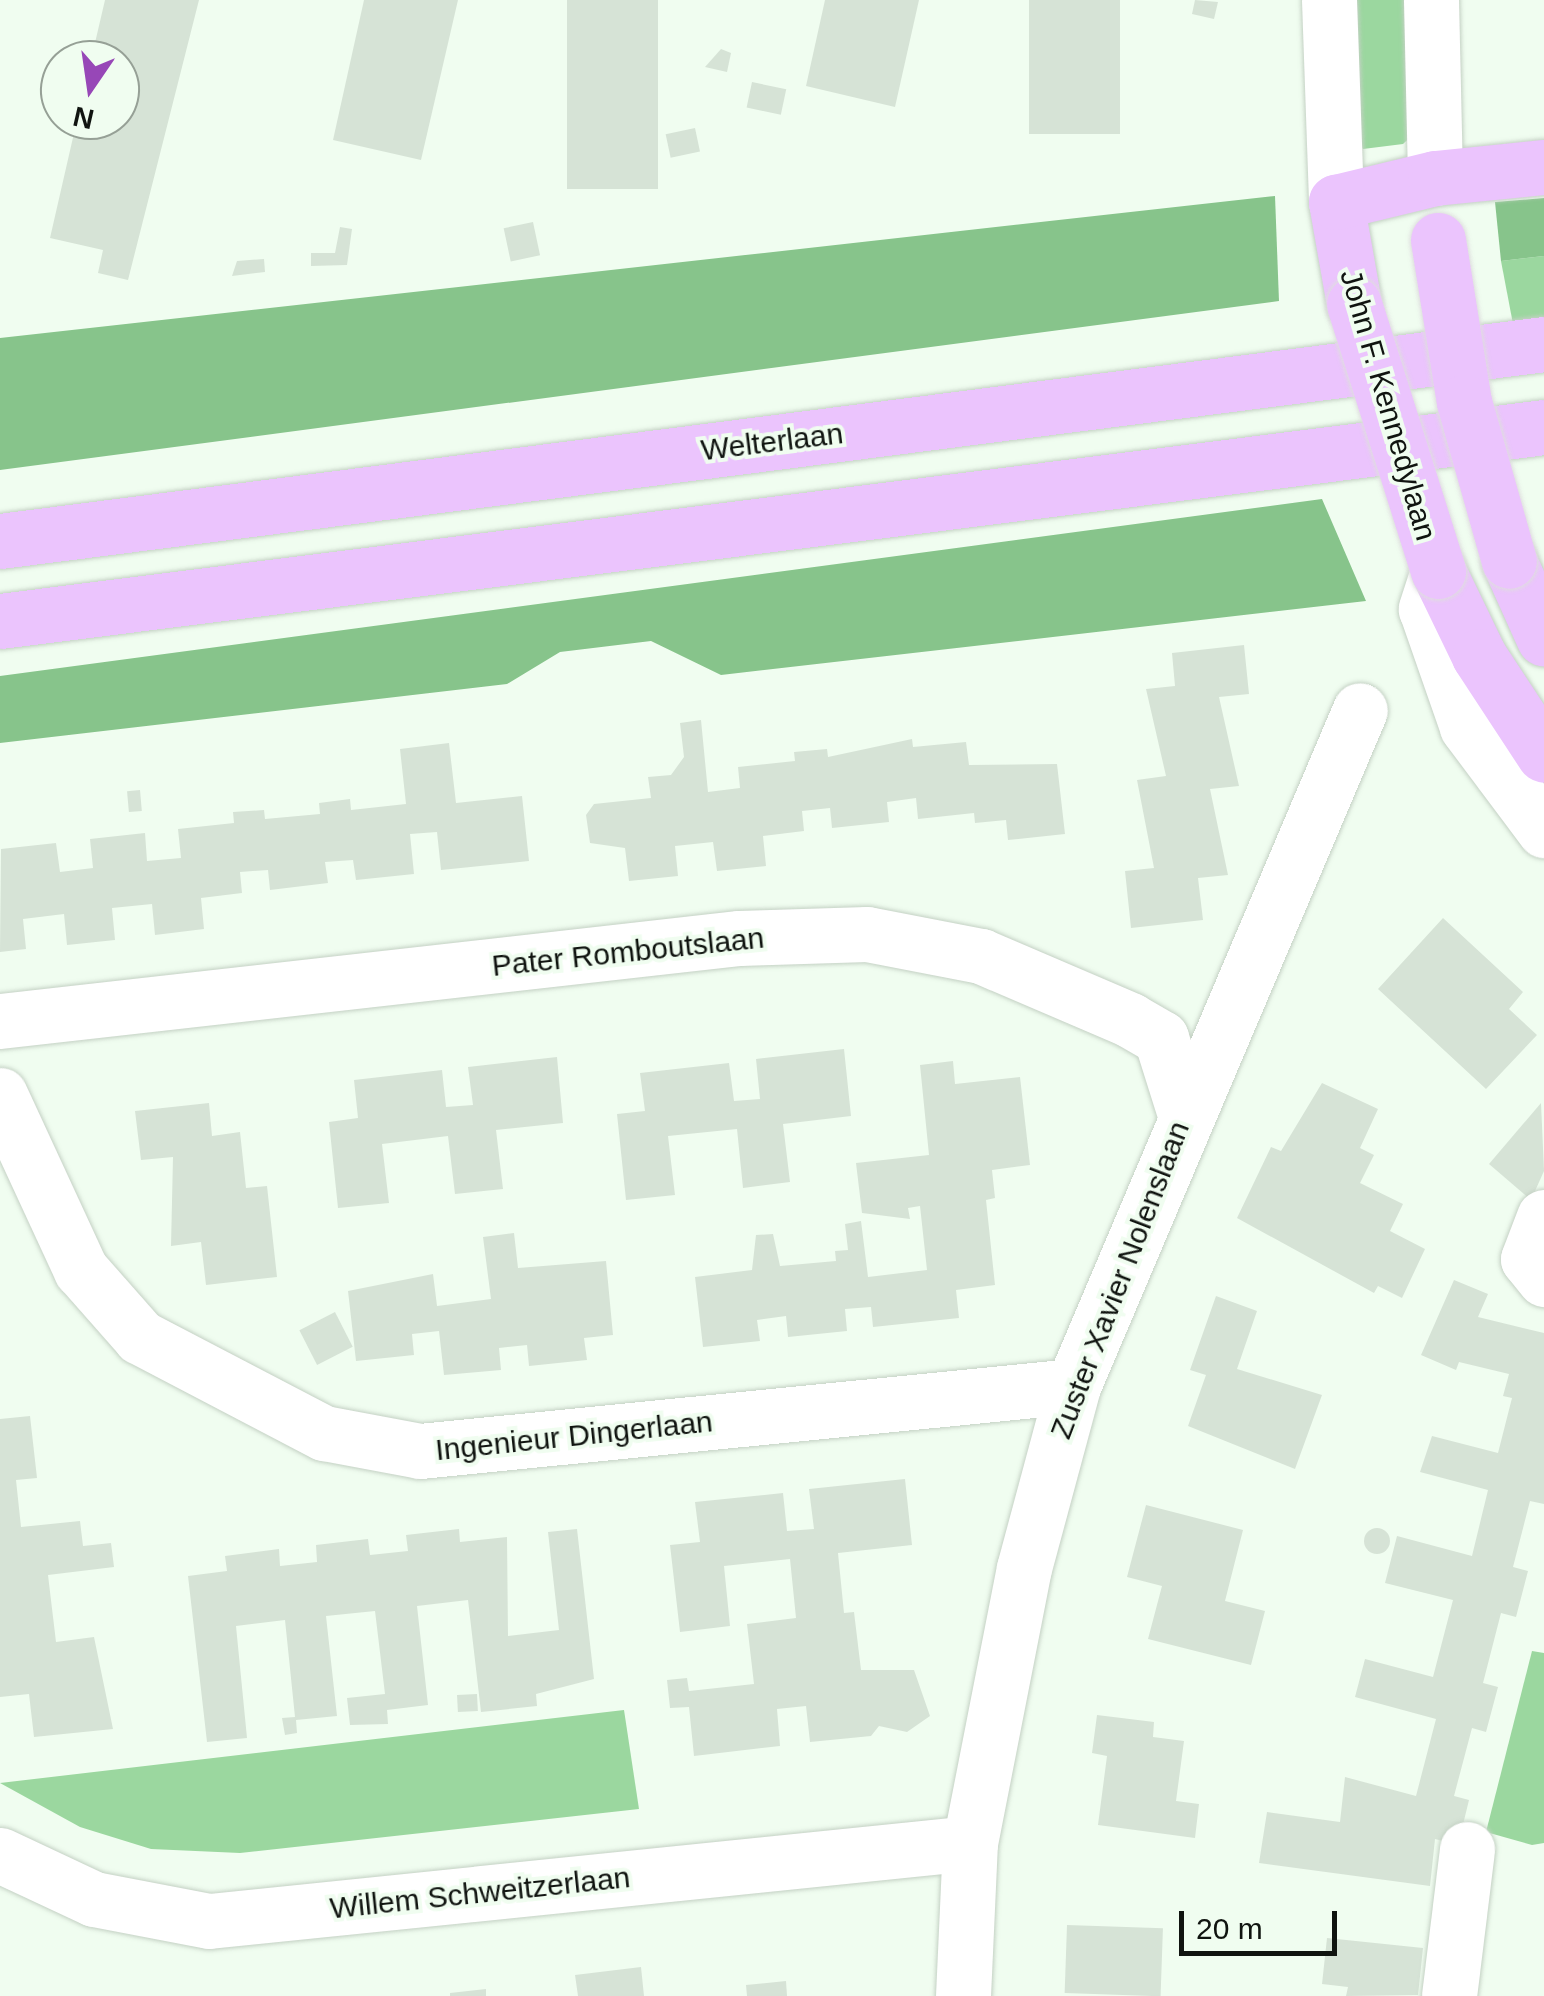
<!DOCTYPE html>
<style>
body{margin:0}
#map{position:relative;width:1544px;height:1996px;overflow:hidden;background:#f0fdf0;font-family:Helvetica,sans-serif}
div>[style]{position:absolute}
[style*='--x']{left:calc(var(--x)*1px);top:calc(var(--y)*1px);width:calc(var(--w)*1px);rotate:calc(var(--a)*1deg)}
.green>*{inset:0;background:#9bd79f}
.forest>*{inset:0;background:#87c48b}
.building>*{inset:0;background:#d6e3d6;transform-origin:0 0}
.round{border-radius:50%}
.roads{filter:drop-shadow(0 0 2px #c4d1c4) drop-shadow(0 0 2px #c4d1c4)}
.minor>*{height:55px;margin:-27.5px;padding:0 27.5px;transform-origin:27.5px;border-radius:27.5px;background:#fff}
.major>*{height:55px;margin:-27.5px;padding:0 27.5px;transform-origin:27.5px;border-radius:27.5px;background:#ebc4fd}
.bridges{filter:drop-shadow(0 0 2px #dedede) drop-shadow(0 0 2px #dedede)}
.major-bridge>*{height:55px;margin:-27.5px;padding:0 27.5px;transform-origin:27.5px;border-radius:27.5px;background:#ebc4fd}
span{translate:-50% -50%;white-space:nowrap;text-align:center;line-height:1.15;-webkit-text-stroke:8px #f0fdf0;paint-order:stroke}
.street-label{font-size:30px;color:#101410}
.north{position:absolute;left:40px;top:40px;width:100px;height:100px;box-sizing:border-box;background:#f0fdf0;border:2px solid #96a096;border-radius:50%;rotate:193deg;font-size:28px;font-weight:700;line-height:40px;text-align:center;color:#101410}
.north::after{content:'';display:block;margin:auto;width:35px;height:45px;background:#9747b7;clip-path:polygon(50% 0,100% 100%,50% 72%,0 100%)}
.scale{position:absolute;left:1179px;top:1911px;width:158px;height:45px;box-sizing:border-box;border:5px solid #101410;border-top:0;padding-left:12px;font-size:30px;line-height:35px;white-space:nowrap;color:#101410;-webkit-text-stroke:8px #f0fdf0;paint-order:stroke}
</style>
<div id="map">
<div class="green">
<div style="clip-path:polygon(1340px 0,1418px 0,1418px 130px,1403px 144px,1363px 149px,1347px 133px)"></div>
<div style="clip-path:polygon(1544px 256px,1544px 321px,1513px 324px,1501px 261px)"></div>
<div style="clip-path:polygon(1532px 1651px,1544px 1653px,1544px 1843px,1532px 1845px,1486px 1832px)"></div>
<div style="clip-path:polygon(624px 1710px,639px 1809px,240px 1853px,151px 1849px,80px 1827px,0 1783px)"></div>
</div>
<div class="forest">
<div style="clip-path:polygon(1275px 196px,1279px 301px,0 470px,0 338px)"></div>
<div style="clip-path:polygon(1544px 198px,1544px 256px,1501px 261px,1495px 202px)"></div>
<div style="clip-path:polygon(1322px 499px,1366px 601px,721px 675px,651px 641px,560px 652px,507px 684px,0 743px,0 676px)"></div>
</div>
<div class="building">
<div style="clip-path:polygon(105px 0,199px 0,128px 280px,98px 273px,103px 250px,50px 238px,77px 120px,120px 120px,120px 60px,91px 60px)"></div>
<div style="clip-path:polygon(364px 0,458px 0,421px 160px,333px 140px)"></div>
<div style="left:567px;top:0;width:91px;height:189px"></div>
<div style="clip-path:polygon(825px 0,919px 0,895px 107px,806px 86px)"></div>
<div style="left:1029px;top:0;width:91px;height:134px"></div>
<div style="clip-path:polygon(1195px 0,1218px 2px,1214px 19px,1192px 14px)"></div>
<div style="clip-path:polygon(721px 49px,731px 53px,727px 72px,705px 67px)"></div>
<div style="left:752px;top:82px;width:35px;height:26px;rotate:12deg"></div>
<div style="left:695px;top:128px;width:24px;height:30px;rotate:78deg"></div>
<div style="left:533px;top:222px;width:34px;height:30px;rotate:78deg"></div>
<div style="clip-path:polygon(340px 227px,352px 229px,347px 265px,311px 266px,311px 253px,335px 253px)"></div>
<div style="clip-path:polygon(264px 259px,265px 272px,232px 276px,237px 261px)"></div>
<div style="clip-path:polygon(1244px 645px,1249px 694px,1219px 697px,1239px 786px,1210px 789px,1228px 875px,1198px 878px,1203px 920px,1131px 928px,1125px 871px,1154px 868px,1137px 780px,1166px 776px,1146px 689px,1175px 686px,1172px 653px)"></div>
<div style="clip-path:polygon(701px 720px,708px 792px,740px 788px,738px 767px,795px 761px,794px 752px,827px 749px,828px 757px,912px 739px,913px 747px,966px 742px,969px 765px,1057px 764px,1065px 834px,1008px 840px,1006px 820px,975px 823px,974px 813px,918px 819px,916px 798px,887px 802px,889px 822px,832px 828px,830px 808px,802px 811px,804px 831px,763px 836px,766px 866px,717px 871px,713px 842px,675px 846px,678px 876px,629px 881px,625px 848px,590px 843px,586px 815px,594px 804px,651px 798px,648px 777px,671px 775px,684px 757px,680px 723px)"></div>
<div style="clip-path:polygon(449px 743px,456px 803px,522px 796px,529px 861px,441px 870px,437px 832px,410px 834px,414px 874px,356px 880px,353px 860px,325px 862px,328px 883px,270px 890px,268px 870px,240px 872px,242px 893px,201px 898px,204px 929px,155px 935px,152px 904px,112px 908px,115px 940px,67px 945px,64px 914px,23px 919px,26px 949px,0 952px,1px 849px,56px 843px,60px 872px,93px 868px,90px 839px,145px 833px,147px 861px,181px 858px,178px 829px,234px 823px,233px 812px,264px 810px,265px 819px,320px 814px,319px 803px,350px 799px,351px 810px,406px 804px,400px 749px)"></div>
<div style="left:140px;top:790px;width:21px;height:13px;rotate:85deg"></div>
<div style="clip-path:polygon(1443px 918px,1523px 992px,1509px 1009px,1537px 1035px,1486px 1089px,1378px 989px)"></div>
<div style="clip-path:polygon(844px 1049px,851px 1116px,783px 1124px,790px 1182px,743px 1188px,737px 1129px,668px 1136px,675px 1195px,626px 1200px,617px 1114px,645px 1111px,640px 1073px,729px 1063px,734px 1101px,760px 1099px,756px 1059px)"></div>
<div style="clip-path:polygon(557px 1057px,563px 1123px,496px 1130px,503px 1189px,455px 1194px,448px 1136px,382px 1144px,389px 1203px,338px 1208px,329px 1122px,358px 1118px,354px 1080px,442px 1070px,446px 1107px,473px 1105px,468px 1067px)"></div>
<div style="clip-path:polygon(953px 1061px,955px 1084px,1020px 1077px,1030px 1165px,992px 1170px,995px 1198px,986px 1200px,995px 1285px,956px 1290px,959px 1318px,873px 1327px,871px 1307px,845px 1309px,847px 1331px,788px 1337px,786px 1316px,757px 1320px,760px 1341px,703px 1347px,695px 1277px,752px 1270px,756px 1235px,773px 1234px,780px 1266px,836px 1261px,835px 1251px,848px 1250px,845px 1224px,861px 1221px,868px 1277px,927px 1270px,920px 1206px,908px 1208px,910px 1219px,862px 1213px,856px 1163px,929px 1155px,920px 1065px)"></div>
<div style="clip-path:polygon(1322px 1083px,1378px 1109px,1360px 1148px,1374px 1155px,1360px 1183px,1403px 1204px,1390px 1231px,1425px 1249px,1402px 1298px,1378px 1286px,1374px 1293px,1237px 1218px,1271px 1147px,1281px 1151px)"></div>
<div style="clip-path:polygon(209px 1103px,212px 1136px,240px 1132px,246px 1188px,267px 1186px,277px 1277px,206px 1285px,201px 1242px,171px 1246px,173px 1157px,141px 1160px,135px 1111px)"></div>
<div style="clip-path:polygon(1541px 1103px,1544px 1171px,1531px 1200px,1489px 1164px)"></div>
<div style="clip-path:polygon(514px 1233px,518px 1268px,606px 1261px,613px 1335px,584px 1338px,587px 1360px,529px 1366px,527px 1345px,499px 1348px,501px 1370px,444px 1375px,439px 1331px,412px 1334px,414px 1355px,356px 1361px,348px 1291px,433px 1274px,437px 1306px,491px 1299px,483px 1237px)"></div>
<div style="clip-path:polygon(1454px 1280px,1488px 1294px,1478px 1317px,1544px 1333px,1544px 1504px,1530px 1501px,1513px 1567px,1528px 1571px,1516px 1617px,1501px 1613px,1483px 1683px,1498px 1687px,1486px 1732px,1472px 1728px,1454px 1796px,1469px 1800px,1458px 1845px,1435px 1839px,1430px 1886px,1259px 1863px,1267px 1812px,1340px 1822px,1345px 1777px,1416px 1796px,1436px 1719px,1355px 1697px,1365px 1659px,1433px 1677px,1453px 1600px,1385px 1583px,1397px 1536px,1472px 1556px,1488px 1490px,1420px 1472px,1432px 1436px,1498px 1453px,1512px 1398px,1503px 1396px,1509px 1374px,1459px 1362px,1456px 1370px,1421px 1355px)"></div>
<div style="clip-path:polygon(1216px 1296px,1257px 1311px,1237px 1369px,1322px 1395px,1295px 1469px,1188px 1426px,1206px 1375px,1190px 1370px)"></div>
<div style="left:335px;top:1312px;width:39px;height:40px;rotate:63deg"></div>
<div style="clip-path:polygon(30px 1416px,37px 1478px,16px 1480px,21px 1527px,80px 1521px,83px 1546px,111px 1543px,114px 1567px,48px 1575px,56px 1642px,94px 1637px,113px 1729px,34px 1737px,29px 1694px,0 1697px,0 1419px)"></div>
<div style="clip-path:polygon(905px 1479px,912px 1545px,838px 1553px,844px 1613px,854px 1612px,861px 1670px,914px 1670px,930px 1716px,907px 1732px,879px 1726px,871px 1736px,810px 1742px,806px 1706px,777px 1709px,780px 1746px,694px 1756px,689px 1707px,670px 1708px,667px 1680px,687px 1678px,689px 1691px,754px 1684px,747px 1624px,796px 1618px,790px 1559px,724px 1566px,730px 1626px,680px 1632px,670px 1545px,700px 1542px,695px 1502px,783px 1493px,787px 1531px,814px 1529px,809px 1489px)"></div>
<div style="clip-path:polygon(1146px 1505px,1243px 1530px,1225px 1601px,1265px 1611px,1251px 1665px,1148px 1639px,1162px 1586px,1127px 1577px)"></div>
<div class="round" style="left:1364px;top:1528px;width:26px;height:26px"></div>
<div style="clip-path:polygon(459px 1529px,460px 1542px,507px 1537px,508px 1636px,559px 1630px,548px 1532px,577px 1529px,594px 1679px,536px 1694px,537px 1706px,481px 1712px,468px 1600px,417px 1606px,428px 1705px,387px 1710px,388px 1724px,350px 1725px,347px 1698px,385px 1694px,375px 1611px,326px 1616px,337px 1716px,296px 1720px,297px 1733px,285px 1735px,282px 1718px,295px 1717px,285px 1620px,236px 1626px,247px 1738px,207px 1742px,188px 1576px,227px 1571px,225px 1556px,279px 1549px,280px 1566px,317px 1562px,316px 1545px,368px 1539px,370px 1555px,408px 1551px,406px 1535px)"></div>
<div style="left:477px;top:1694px;width:17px;height:20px;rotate:87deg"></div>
<div style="clip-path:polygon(1097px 1715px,1154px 1722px,1153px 1737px,1184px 1741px,1176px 1801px,1199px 1804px,1195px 1838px,1098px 1825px,1107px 1756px,1092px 1753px)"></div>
<div style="left:1067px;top:1925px;width:96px;height:68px;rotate:2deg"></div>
<div style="clip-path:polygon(1327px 1938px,1423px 1948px,1418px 1995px,1346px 1996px,1348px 1987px,1322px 1984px)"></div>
<div style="clip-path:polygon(641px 1967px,644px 1996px,578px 1996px,575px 1975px)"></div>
<div style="clip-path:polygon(786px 1981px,787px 1996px,747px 1996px,746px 1985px)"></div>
<div style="clip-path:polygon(486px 1989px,486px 1996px,450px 1996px,450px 1993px)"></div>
</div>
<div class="roads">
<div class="minor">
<div style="--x:1329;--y:0;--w:202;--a:88"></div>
<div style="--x:1431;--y:0;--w:178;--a:88.7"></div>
<div style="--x:1438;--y:571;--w:40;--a:108"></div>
<div style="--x:1426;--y:609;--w:125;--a:70.8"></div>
<div style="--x:1467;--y:727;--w:129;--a:53.2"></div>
<div style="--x:0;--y:1021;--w:744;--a:-6.41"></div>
<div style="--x:739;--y:938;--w:128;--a:-1.8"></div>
<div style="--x:867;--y:934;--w:116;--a:10.9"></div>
<div style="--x:981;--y:956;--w:162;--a:23.2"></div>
<div style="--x:1130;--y:1020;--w:36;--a:30"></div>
<div style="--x:1161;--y:1038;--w:77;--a:72.5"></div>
<div style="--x:0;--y:1095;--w:193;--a:65.2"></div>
<div style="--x:81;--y:1270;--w:89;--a:48.6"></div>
<div style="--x:140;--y:1337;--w:208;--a:27.6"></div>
<div style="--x:324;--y:1433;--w:98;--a:10.6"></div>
<div style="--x:420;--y:1451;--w:656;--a:-5.68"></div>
<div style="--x:1544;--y:1217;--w:45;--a:110.9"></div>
<div style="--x:1528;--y:1259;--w:26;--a:51"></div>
<div style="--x:0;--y:1855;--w:104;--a:25.1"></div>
<div style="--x:94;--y:1899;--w:117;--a:10.8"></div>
<div style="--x:209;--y:1921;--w:765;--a:-5.85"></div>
<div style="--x:963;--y:1996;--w:153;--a:-87.4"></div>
<div style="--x:970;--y:1843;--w:280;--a:-78.9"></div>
<div style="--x:1024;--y:1568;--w:188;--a:-74.9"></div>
<div style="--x:1073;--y:1386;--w:734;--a:-67"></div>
<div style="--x:1449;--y:1996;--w:148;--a:-83"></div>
</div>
<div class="major">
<div style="--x:1354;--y:304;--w:104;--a:-100"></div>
<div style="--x:1336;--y:202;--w:102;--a:-13.6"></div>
<div style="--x:1435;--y:178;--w:110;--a:-5.8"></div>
<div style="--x:0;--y:541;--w:1557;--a:-7.27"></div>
<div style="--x:1509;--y:561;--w:85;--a:65.8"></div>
<div style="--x:1438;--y:571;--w:94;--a:64.2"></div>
<div style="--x:1479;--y:656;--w:118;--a:56.7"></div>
<div style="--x:0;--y:621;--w:1556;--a:-7.16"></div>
</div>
</div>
<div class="bridges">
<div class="major-bridge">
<div style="--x:1438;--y:240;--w:164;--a:80.9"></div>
<div style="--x:1464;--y:402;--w:165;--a:74.2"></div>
<div style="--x:1354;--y:304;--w:280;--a:72.5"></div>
</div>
</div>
<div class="street-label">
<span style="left:1388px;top:405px;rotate:74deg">John F. Kennedylaan</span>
<span style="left:772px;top:442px;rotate:-7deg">Welterlaan</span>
<span style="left:628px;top:952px;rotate:-6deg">Pater Romboutslaan</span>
<span style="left:1120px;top:1280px;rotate:-69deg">Zuster Xavier Nolenslaan</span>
<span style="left:574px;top:1436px;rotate:-6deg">Ingenieur Dingerlaan</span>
<span style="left:480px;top:1893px;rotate:-6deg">Willem Schweitzerlaan</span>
</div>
<div class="north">N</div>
<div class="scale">20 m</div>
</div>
